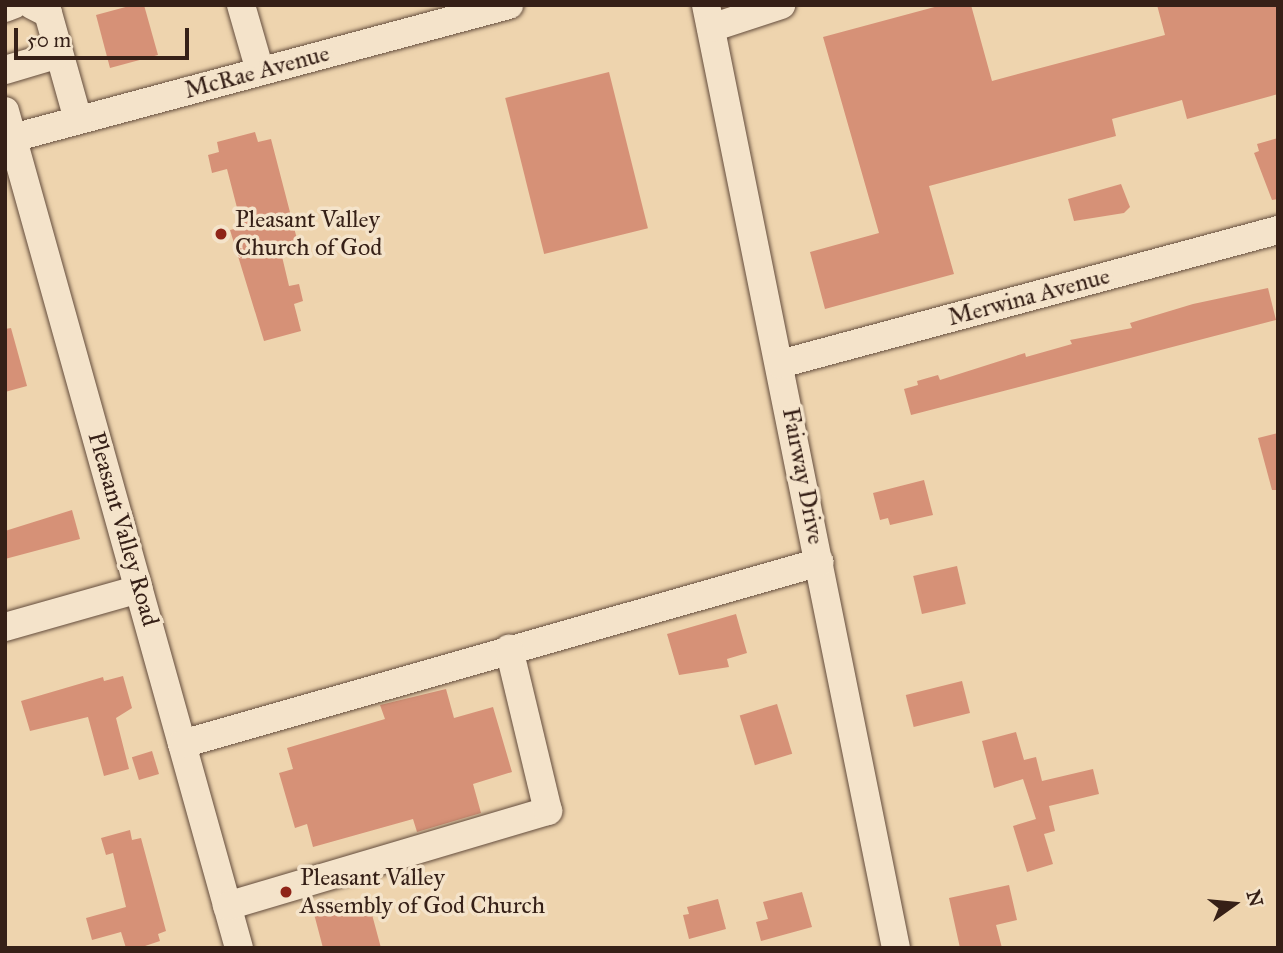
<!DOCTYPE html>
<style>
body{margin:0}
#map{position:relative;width:1283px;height:953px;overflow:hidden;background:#eed4ae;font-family:"IM FELL Great Primer",serif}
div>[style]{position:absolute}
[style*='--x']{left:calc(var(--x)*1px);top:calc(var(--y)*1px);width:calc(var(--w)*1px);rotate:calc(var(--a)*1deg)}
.building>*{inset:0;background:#d69177;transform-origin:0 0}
.roads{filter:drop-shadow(0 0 2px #644d3d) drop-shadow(0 0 2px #644d3d)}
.minor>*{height:28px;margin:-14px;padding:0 14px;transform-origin:14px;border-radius:14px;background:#f4e3ca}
.dots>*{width:19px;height:19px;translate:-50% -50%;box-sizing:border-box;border:4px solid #f4e3ca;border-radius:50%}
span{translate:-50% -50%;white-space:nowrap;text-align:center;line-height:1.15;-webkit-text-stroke:7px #f4e3ca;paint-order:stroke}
.street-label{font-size:24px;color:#362017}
.poi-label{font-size:24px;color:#362017}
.left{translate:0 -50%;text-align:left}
.frame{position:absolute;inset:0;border:7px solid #362017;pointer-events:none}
.north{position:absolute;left:1199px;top:869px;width:70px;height:70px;-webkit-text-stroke:5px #f4e3ca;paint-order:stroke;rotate:75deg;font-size:19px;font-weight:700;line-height:28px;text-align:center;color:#362017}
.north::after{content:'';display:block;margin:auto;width:24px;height:32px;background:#362017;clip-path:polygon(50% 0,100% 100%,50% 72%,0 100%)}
.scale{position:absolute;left:14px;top:28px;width:175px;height:32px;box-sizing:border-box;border:4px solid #362017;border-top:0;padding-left:9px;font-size:21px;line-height:24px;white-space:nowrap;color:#362017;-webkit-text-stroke:5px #f4e3ca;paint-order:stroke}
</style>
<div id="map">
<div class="building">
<div style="clip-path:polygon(133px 5px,144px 5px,158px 55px,110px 68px,96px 15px)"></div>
<div style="clip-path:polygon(942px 5px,971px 5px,992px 81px,1165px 35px,1157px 5px,1278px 5px,1278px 94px,1187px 119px,1182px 100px,1112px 119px,1116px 136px,929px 186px,954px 274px,825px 309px,810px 252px,879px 233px,823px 37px)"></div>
<div style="left:609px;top:72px;width:161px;height:107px;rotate:76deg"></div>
<div style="clip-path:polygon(255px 132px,258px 142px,271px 139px,298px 243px,280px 248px,289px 286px,299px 284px,303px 301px,294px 304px,301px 331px,264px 341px,230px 230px,242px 227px,227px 169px,212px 173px,208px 155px,219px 152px,217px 142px)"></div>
<div style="clip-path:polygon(1278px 138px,1278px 199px,1272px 200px,1254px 153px,1259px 151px,1257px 144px)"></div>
<div style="clip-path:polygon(1121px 184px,1130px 207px,1124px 213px,1074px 221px,1068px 199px)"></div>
<div style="clip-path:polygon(1268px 288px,1276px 320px,911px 415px,904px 389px,918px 385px,917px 381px,938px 375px,940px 380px,1025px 353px,1026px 357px,1072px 344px,1070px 340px,1132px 328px,1130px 323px,1193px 304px)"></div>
<div style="clip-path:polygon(11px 328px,27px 386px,5px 392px,5px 329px)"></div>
<div style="clip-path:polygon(1278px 433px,1278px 490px,1272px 490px,1258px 438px)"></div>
<div style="clip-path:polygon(924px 480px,933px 515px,890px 525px,888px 518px,880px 520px,873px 493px)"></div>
<div style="clip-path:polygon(72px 510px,80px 539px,5px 559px,5px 531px)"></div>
<div style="left:957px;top:566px;width:39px;height:45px;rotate:77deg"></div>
<div style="clip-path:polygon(736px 614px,747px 653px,727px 659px,729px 667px,679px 675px,667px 634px)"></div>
<div style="clip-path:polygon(123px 676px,132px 708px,116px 718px,129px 769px,104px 776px,88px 717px,30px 731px,21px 701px,103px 677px,104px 681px)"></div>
<div style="left:962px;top:681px;width:33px;height:58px;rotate:76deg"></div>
<div style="clip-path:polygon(446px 689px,454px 718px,493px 707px,512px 772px,473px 784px,481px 813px,417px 832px,413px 819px,313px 847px,307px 824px,295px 828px,279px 773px,293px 769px,287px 748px,385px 719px,380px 705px)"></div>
<div style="left:777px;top:704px;width:52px;height:39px;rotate:73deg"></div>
<div style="clip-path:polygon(1016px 732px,1024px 760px,1036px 757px,1042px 781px,1093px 769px,1099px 794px,1049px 806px,1055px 831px,1044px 834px,1053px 864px,1027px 872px,1013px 826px,1036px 819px,1023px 779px,994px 788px,982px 741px)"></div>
<div style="left:152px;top:751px;width:24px;height:21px;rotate:73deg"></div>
<div style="clip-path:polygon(130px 830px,132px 840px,141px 838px,166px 931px,158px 934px,160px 941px,139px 948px,126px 948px,121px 932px,92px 940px,86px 918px,126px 907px,113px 853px,106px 855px,101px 838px)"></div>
<div style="clip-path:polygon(1009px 885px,1017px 920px,996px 925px,1002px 948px,960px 948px,949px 898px)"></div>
<div style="clip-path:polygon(802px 892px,812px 927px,761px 941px,756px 922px,768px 919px,763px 902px)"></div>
<div style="clip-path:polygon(718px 899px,726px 929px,689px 939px,683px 915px,689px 914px,687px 907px)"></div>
<div style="clip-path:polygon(338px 903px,340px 914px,370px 907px,381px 948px,323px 948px,313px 910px)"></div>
</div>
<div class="roads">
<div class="minor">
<div style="--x:32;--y:5;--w:18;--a:27"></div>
<div style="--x:48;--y:13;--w:111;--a:74.3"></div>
<div style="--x:241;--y:5;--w:69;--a:73.9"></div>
<div style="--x:706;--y:5;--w:962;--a:78.61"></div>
<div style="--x:5;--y:8;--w:9;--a:-21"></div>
<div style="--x:711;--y:28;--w:74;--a:-18.2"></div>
<div style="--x:5;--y:70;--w:56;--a:-16.5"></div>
<div style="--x:5;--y:111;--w:869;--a:74.38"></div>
<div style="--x:5;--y:140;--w:522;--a:-15"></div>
<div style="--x:780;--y:364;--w:516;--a:-15.06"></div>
<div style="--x:5;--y:627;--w:139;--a:-15.8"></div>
<div style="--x:182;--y:744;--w:663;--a:-15.92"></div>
<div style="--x:227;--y:906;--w:335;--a:-16.5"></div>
<div style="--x:548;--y:811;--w:167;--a:-103.5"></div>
</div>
</div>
<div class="dots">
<div style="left:221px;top:234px;background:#8f2418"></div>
<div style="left:286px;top:892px;background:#8f2418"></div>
</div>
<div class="street-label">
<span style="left:257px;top:72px;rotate:-15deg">McRae Avenue</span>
<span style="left:1029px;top:297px;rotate:-15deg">Merwina Avenue</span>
<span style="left:803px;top:476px;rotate:79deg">Fairway Drive</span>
<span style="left:123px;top:529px;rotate:74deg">Pleasant Valley Road</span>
</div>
<div class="poi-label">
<span class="left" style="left:235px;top:234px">Pleasant Valley<br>Church of God</span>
<span class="left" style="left:300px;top:892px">Pleasant Valley<br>Assembly of God Church</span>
</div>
<div class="frame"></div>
<div class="north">N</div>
<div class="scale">50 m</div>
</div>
